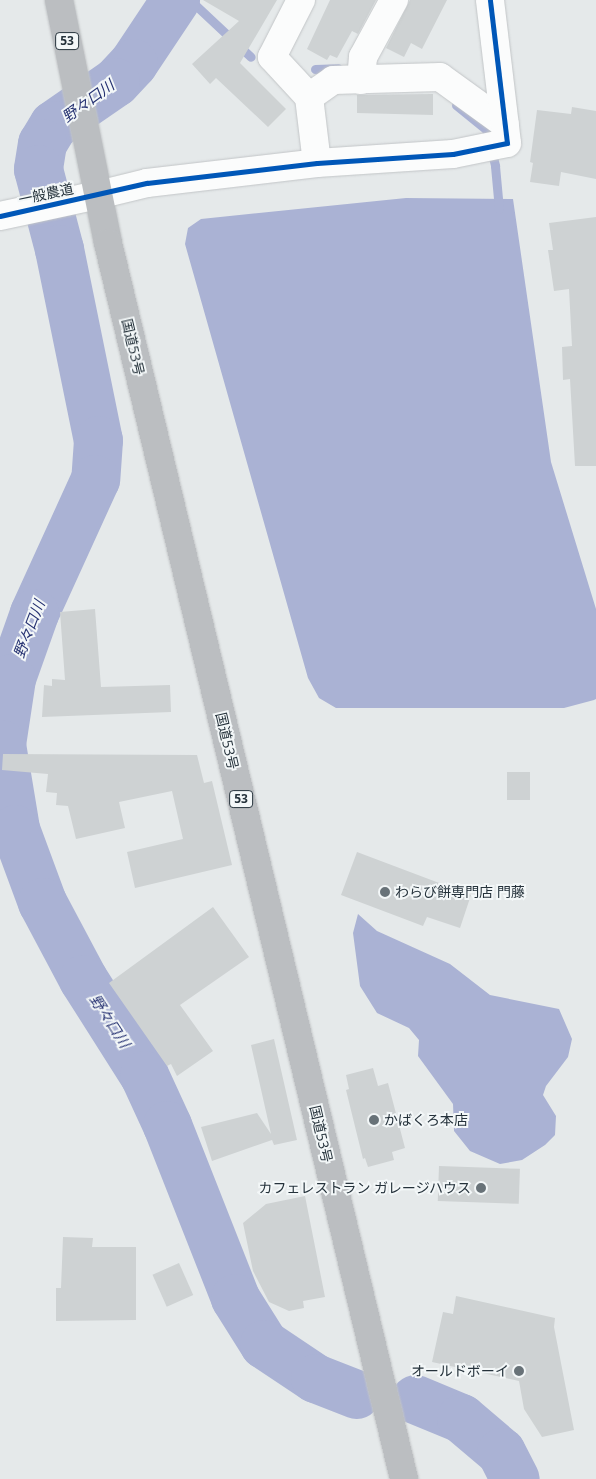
<!DOCTYPE html>
<meta charset="utf-8">
<style>
body{margin:0}
#map{position:relative;width:596px;height:1479px;overflow:hidden;background:#e5e9ea;font-family:"Open Sans","Noto Sans JP",sans-serif}
div>[style]{position:absolute}
[style*='--x']{left:calc(var(--x)*1px);top:calc(var(--y)*1px);width:calc(var(--w)*1px);rotate:calc(var(--a)*1deg)}
.water>*{inset:0;background:#aab2d4}
.stream>*{height:9px;margin:-4.5px;padding:0 4.5px;transform-origin:4.5px;border-radius:4.5px;background:#aab2d4}
.river>*{height:49px;margin:-24.5px;padding:0 24.5px;transform-origin:24.5px;border-radius:24.5px;background:#aab2d4}
.building>*{inset:0;background:#ced2d3;transform-origin:0 0}
.roads{filter:drop-shadow(0 0 1px #c2c5c7) drop-shadow(0 0 1px #c2c5c7)}
.street>*{height:28px;margin:-14px;padding:0 14px;transform-origin:14px;border-radius:14px;background:#fbfcfc}
.secondary>*{height:28px;margin:-14px;padding:0 14px;transform-origin:14px;border-radius:14px;background:#fbfcfc}
.highway>*{height:28px;margin:-14px;padding:0 14px;transform-origin:14px;border-radius:14px;background:#bbbec1}
.cycleway>*{height:5px;margin:-2.5px;padding:0 2.5px;transform-origin:2.5px;border-radius:2.5px;background:#0057b8}
.dots>*{width:14px;height:14px;translate:-50% -50%;box-sizing:border-box;border:2px solid #f3f7f8;border-radius:50%}
span{translate:-50% -50%;white-space:nowrap;text-align:center;line-height:1.15;-webkit-text-stroke:4px #f3f7f8;paint-order:stroke}
.shield-label span{padding:1px 4px;background:#f3f7f8;border:1px solid;border-radius:4px;-webkit-text-stroke-width:0}
.shield-label{font-size:12px;color:#25323b;font-weight:700}
.street-label{font-size:14px;color:#25323b}
.poi-label{font-size:14px;color:#25323b}
.left{translate:0 -50%;text-align:left}
.right{translate:-100% -50%;text-align:right}
.water-label{font-size:15px;color:#253171;font-style:italic}
</style>
<div id="map">
<div class="water">
<div style="clip-path:polygon(406px 198px,513px 199px,551px 462px,596px 609px,596px 699px,594px 700px,564px 708px,336px 708px,319px 698px,308px 678px,185px 244px,188px 228px,201px 219px)"></div>
<div style="clip-path:polygon(358px 914px,377px 931px,450px 964px,490px 995px,559px 1009px,572px 1039px,568px 1057px,546px 1086px,543px 1095px,556px 1116px,555px 1135px,545px 1145px,522px 1160px,500px 1164px,470px 1151px,454px 1131px,453px 1104px,418px 1056px,419px 1040px,409px 1028px,377px 1013px,360px 986px,353px 933px)"></div>
</div>
<div class="stream">
<div style="--x:190;--y:0;--w:83;--a:43.1"></div>
<div style="--x:315;--y:69;--w:23;--a:-2"></div>
<div style="--x:456;--y:105;--w:38;--a:39"></div>
<div style="--x:486;--y:129;--w:38;--a:76"></div>
<div style="--x:495;--y:166;--w:43;--a:84.7"></div>
</div>
<div class="river">
<div style="--x:175;--y:0;--w:76;--a:123.7"></div>
<div style="--x:133;--y:63;--w:26;--a:133"></div>
<div style="--x:115;--y:82;--w:75;--a:145.3"></div>
<div style="--x:53;--y:125;--w:21;--a:121"></div>
<div style="--x:42;--y:143;--w:26;--a:99"></div>
<div style="--x:38;--y:169;--w:83;--a:75.3"></div>
<div style="--x:59;--y:249;--w:195;--a:78.5"></div>
<div style="--x:98;--y:440;--w:39;--a:94"></div>
<div style="--x:95;--y:479;--w:147;--a:114.5"></div>
<div style="--x:34;--y:613;--w:69;--a:109.5"></div>
<div style="--x:11;--y:678;--w:67;--a:98.6"></div>
<div style="--x:1;--y:744;--w:86;--a:80.6"></div>
<div style="--x:15;--y:829;--w:78;--a:69.7"></div>
<div style="--x:42;--y:902;--w:87;--a:62"></div>
<div style="--x:83;--y:979;--w:114;--a:57.6"></div>
<div style="--x:144;--y:1075;--w:55;--a:65.3"></div>
<div style="--x:167;--y:1125;--w:186;--a:68.5"></div>
<div style="--x:235;--y:1298;--w:54;--a:57.8"></div>
<div style="--x:264;--y:1344;--w:61;--a:33.7"></div>
<div style="--x:315;--y:1378;--w:44;--a:21.3"></div>
<div style="--x:415;--y:1399;--w:50;--a:22.4"></div>
<div style="--x:461;--y:1418;--w:52;--a:40.4"></div>
<div style="--x:501;--y:1452;--w:30;--a:63"></div>
</div>
<div class="building">
<div style="clip-path:polygon(203px 0,277px 0,240px 63px,286px 109px,268px 127px,216px 78px,210px 84px,192px 64px,239px 21px)"></div>
<div style="clip-path:polygon(330px 0,376px 0,358px 34px,352px 31px,337px 58px,330px 55px,327px 60px,307px 49px)"></div>
<div style="clip-path:polygon(410px 0,447px 0,422px 49px,411px 43px,404px 57px,386px 48px)"></div>
<div style="clip-path:polygon(433px 94px,433px 115px,357px 113px,357px 95px)"></div>
<div style="clip-path:polygon(572px 107px,596px 111px,596px 179px,561px 172px,559px 186px,530px 182px,533px 163px,530px 162px,537px 110px,571px 114px)"></div>
<div style="clip-path:polygon(596px 217px,596px 466px,575px 466px,570px 379px,563px 380px,562px 347px,572px 346px,569px 289px,554px 291px,548px 250px,553px 250px,549px 223px)"></div>
<div style="clip-path:polygon(95px 609px,101px 687px,170px 685px,171px 712px,42px 717px,44px 685px,52px 686px,52px 679px,65px 680px,60px 612px)"></div>
<div style="clip-path:polygon(3px 754px,197px 755px,204px 783px,212px 781px,232px 865px,135px 888px,127px 852px,183px 839px,172px 791px,119px 802px,125px 828px,76px 839px,68px 806px,56px 805px,57px 793px,46px 792px,48px 774px,2px 770px)"></div>
<div style="left:507px;top:772px;width:23px;height:28px"></div>
<div style="clip-path:polygon(357px 852px,471px 895px,460px 928px,427px 917px,423px 926px,341px 895px)"></div>
<div style="clip-path:polygon(213px 907px,249px 957px,180px 1005px,213px 1051px,177px 1076px,171px 1064px,167px 1066px,109px 983px)"></div>
<div style="clip-path:polygon(274px 1039px,297px 1140px,274px 1145px,272px 1140px,212px 1161px,201px 1127px,257px 1113px,271px 1134px,251px 1045px)"></div>
<div style="clip-path:polygon(373px 1068px,378px 1086px,388px 1083px,405px 1148px,392px 1152px,394px 1160px,368px 1167px,365px 1158px,363px 1159px,346px 1090px,349px 1089px,346px 1075px)"></div>
<div style="left:439px;top:1166px;width:81px;height:35px;rotate:2deg"></div>
<div style="clip-path:polygon(305px 1196px,325px 1297px,303px 1301px,304px 1308px,289px 1311px,269px 1302px,253px 1271px,243px 1223px,266px 1204px)"></div>
<div style="clip-path:polygon(63px 1237px,93px 1238px,92px 1247px,136px 1247px,136px 1320px,56px 1321px,56px 1288px,61px 1288px)"></div>
<div style="left:179px;top:1263px;width:35px;height:29px;rotate:66deg"></div>
<div style="clip-path:polygon(456px 1296px,555px 1318px,554px 1327px,574px 1430px,542px 1437px,524px 1409px,519px 1381px,432px 1362px,443px 1312px,453px 1314px)"></div>
</div>
<div class="roads">
<div class="street">
<div style="--x:301;--y:0;--w:64;--a:117"></div>
<div style="--x:272;--y:57;--w:54;--a:47.2"></div>
<div style="--x:309;--y:97;--w:66;--a:83.1"></div>
<div style="--x:361;--y:80;--w:23;--a:-85"></div>
<div style="--x:363;--y:57;--w:65;--a:-61.5"></div>
<div style="--x:309;--y:97;--w:29;--a:-35"></div>
<div style="--x:333;--y:80;--w:107;--a:-1.6"></div>
<div style="--x:440;--y:77;--w:80;--a:35.9"></div>
<div style="--x:98;--y:195;--w:50;--a:-13.8"></div>
<div style="--x:147;--y:183;--w:171;--a:-6.7"></div>
<div style="--x:317;--y:163;--w:136;--a:-3.8"></div>
<div style="--x:453;--y:154;--w:55;--a:-11.5"></div>
<div style="--x:507;--y:143;--w:144;--a:-96.8"></div>
</div>
<div class="secondary">
<div style="--x:0;--y:216;--w:100;--a:-12.1"></div>
</div>
<div class="highway">
<div style="--x:59;--y:0;--w:248;--a:78.6"></div>
<div style="--x:108;--y:243;--w:1271;--a:76.53"></div>
</div>
</div>
<div class="cycleway">
<div style="--x:0;--y:216;--w:151;--a:-12.7"></div>
<div style="--x:147;--y:183;--w:171;--a:-6.7"></div>
<div style="--x:317;--y:163;--w:136;--a:-3.8"></div>
<div style="--x:453;--y:154;--w:55;--a:-11.5"></div>
<div style="--x:507;--y:143;--w:144;--a:-96.8"></div>
</div>
<div class="dots">
<div style="left:385px;top:892px;background:#687278"></div>
<div style="left:374px;top:1120px;background:#687278"></div>
<div style="left:481px;top:1188px;background:#687278"></div>
<div style="left:519px;top:1371px;background:#687278"></div>
</div>
<div class="shield-label">
<span style="left:67px;top:41px">53</span>
<span style="left:241px;top:799px">53</span>
</div>
<div class="street-label">
<span style="left:46px;top:194px;rotate:-12deg">一般農道</span>
<span style="left:133px;top:347px;rotate:77deg">国道53号</span>
<span style="left:227px;top:741px;rotate:77deg">国道53号</span>
<span style="left:321px;top:1134px;rotate:77deg">国道53号</span>
</div>
<div class="poi-label">
<span class="left" style="left:395px;top:892px">わらび餅専門店 門藤</span>
<span class="left" style="left:384px;top:1120px">かばくろ本店</span>
<span class="right" style="left:471px;top:1188px">カフェレストラン ガレージハウス</span>
<span class="right" style="left:509px;top:1371px">オールドボーイ</span>
</div>
<div class="water-label">
<span style="left:88px;top:101px;rotate:-36deg">野々口川</span>
<span style="left:29px;top:629px;rotate:-69deg">野々口川</span>
<span style="left:110px;top:1021px;rotate:57deg">野々口川</span>
</div>
</div>
